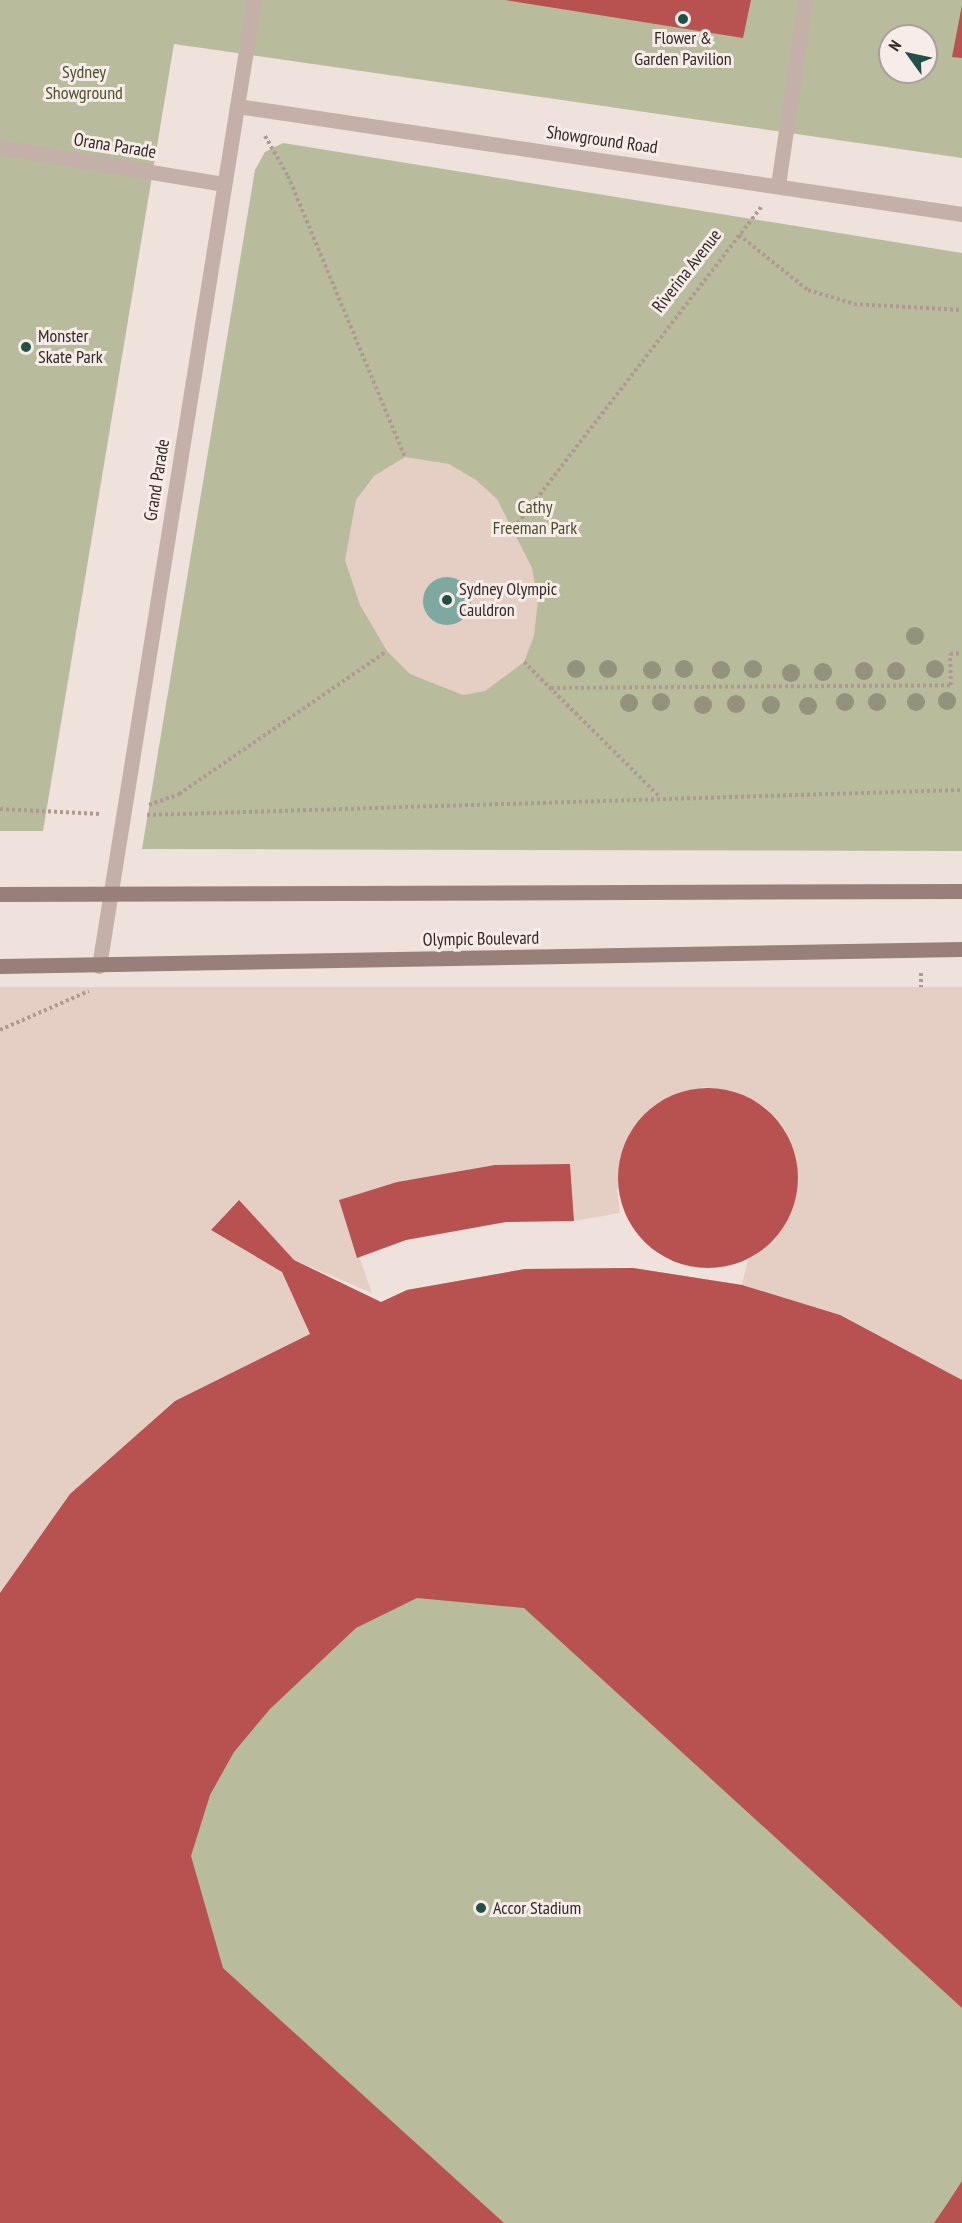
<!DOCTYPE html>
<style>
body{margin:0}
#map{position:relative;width:962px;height:2223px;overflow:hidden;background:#efe1db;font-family:"PT Sans Narrow",sans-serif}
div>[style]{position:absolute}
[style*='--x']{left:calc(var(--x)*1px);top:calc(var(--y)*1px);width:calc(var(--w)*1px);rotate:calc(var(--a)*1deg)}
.green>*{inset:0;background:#b8bc9d}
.plaza>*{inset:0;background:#e5cfc4}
.water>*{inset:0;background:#7ea9a1}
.round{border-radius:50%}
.building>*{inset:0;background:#b85250}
.path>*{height:4px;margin-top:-2px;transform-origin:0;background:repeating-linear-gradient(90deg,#b19993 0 3px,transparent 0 6px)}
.street>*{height:15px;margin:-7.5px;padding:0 7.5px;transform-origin:7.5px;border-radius:7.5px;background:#c5b0a9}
.secondary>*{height:15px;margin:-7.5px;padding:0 7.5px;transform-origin:7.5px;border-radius:7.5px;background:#997f7a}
.trees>*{width:18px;height:18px;margin:-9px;border-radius:50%;background:#94917c}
.dots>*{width:16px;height:16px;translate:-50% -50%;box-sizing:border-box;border:3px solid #f7ece7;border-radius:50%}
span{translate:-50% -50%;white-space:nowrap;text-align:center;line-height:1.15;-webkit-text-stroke:6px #f7ece7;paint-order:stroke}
.poi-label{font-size:18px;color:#332928}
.left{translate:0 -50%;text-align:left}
.park-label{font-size:18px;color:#4a4f2e}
.street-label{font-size:18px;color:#332928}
.north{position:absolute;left:878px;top:24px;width:60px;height:60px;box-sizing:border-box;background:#f7ece7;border:2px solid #a99e9b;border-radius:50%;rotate:303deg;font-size:16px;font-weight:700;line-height:24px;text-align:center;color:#332928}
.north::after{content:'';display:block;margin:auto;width:21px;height:27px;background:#225049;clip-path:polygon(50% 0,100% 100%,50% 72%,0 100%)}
</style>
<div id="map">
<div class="green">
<div style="clip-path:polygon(evenodd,0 0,962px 0,962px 158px,174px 44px,43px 831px,0 831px,0 0,890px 36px,926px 36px,926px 72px,890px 72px,890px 36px)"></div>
<div style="clip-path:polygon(283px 143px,962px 253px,962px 851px,142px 849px,255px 170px,265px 152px)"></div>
<div style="clip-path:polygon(633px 1268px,742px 1285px,840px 1315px,962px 1380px,962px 2223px,0 2223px,0 1593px,70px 1494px,175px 1401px,407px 1290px,525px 1269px)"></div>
</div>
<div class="plaza">
<div style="clip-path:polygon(evenodd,405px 457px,449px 464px,476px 480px,497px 499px,532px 568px,538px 600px,534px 636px,524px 662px,485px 691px,463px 695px,410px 674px,387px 651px,360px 605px,345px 560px,356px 500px,374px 476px,405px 457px,454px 578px,467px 588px,471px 603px,423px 604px,426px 590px,454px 578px)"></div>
<div style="clip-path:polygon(0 987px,962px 987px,962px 1380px,840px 1315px,742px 1285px,748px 1259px,774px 1241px,791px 1215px,799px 1184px,795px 1153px,784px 1127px,765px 1107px,734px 1091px,703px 1087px,664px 1100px,646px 1114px,626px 1142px,617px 1191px,620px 1213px,574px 1221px,570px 1164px,495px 1165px,397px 1182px,339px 1200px,372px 1293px,294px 1260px,238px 1200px,211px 1230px,282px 1272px,310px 1334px,175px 1401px,70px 1494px,0 1593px)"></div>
</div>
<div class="water">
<div class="round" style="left:423px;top:577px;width:48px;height:48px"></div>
</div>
<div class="building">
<div style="clip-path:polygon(505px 0,751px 0,743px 38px)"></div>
<div style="clip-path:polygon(962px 5px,962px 58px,952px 57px)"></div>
<div class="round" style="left:618px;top:1088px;width:180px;height:180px"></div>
<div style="clip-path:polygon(570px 1164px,574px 1221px,506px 1222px,406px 1240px,357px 1258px,339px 1200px,397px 1182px,495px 1165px)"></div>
<div style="clip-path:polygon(239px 1200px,294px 1260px,381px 1302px,407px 1290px,525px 1269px,633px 1268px,742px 1285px,840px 1315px,962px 1380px,962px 2008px,524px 1608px,417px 1598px,356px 1628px,270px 1709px,234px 1752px,210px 1795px,191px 1856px,223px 1968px,504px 2223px,0 2223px,0 1593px,70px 1494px,175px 1401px,310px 1334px,282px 1272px,211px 1230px)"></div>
<div style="clip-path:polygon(962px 2181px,962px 2223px,934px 2223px,947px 2204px)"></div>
</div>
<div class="path">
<div style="--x:265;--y:136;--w:46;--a:60.1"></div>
<div style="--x:288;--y:176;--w:304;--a:67.4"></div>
<div style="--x:739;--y:235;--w:88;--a:38.6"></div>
<div style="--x:808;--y:290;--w:48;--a:16.9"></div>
<div style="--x:854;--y:304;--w:108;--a:3.2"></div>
<div style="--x:514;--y:528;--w:405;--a:-52.4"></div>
<div style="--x:524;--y:662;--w:190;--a:44.8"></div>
<div style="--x:551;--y:688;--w:400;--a:-0.4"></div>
<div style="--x:951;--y:685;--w:31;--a:-92"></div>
<div style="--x:950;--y:654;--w:12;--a:-5"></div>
<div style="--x:149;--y:805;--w:32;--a:-20"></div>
<div style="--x:179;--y:794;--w:252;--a:-34.5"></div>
<div style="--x:0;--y:809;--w:101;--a:2.8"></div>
<div style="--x:147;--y:815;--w:815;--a:-1.76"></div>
<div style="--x:921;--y:973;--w:14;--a:90"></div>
<div style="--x:0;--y:1030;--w:97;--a:-23.7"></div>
</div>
<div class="street">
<div style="--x:237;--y:106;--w:733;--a:8.47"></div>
<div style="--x:0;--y:147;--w:226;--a:9.4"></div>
<div style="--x:778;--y:185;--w:187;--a:-81.7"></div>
<div style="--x:99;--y:966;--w:978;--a:-80.88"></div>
</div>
<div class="secondary">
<div style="--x:0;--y:894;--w:962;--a:-0.18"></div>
<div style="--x:0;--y:966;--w:962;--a:-1.01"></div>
</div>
<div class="trees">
<div style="left:915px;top:636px"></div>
<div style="left:576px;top:669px"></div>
<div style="left:608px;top:669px"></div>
<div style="left:684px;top:669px"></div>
<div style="left:753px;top:669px"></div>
<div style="left:935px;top:669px"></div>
<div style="left:652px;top:670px"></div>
<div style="left:721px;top:670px"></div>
<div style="left:864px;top:671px"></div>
<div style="left:896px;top:671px"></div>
<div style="left:823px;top:672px"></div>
<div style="left:791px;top:673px"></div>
<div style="left:947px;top:701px"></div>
<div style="left:661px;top:702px"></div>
<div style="left:845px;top:702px"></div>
<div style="left:877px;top:702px"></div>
<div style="left:916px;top:702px"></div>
<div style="left:629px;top:703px"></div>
<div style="left:736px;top:704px"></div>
<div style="left:703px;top:705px"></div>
<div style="left:771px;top:705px"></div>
<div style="left:808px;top:706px"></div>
</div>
<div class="dots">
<div style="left:683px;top:19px;background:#225049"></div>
<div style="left:26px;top:347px;background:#225049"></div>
<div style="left:447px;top:600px;background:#225049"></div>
<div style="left:481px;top:1908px;background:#225049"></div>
</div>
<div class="poi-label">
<span style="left:683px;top:49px">Flower &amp;<br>Garden Pavilion</span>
<span class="left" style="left:38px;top:347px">Monster<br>Skate Park</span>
<span class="left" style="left:459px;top:600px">Sydney Olympic<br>Cauldron</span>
<span class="left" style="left:493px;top:1908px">Accor Stadium</span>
</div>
<div class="park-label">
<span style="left:84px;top:83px">Sydney<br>Showground</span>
<span style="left:535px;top:518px">Cathy<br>Freeman Park</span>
</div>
<div class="street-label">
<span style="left:602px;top:140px;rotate:8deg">Showground Road</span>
<span style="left:115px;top:146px;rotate:9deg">Orana Parade</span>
<span style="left:687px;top:271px;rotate:-52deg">Riverina Avenue</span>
<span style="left:157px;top:480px;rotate:-81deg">Grand Parade</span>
<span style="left:481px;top:939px;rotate:-1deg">Olympic Boulevard</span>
</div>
<div class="north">N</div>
</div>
